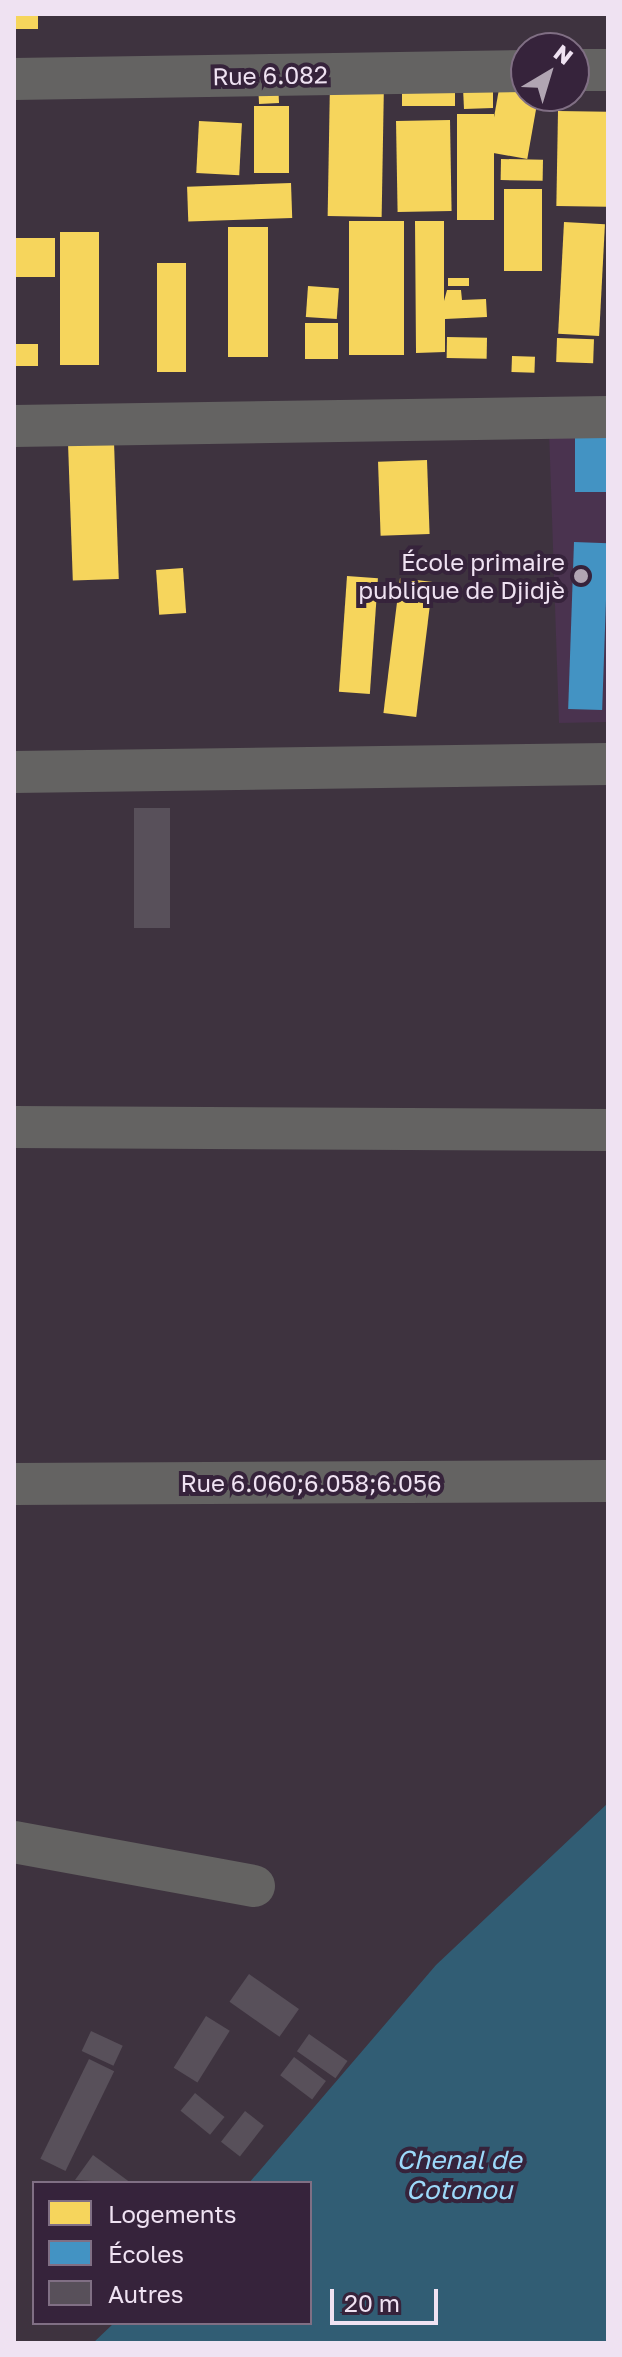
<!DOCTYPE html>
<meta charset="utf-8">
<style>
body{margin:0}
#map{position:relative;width:622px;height:2357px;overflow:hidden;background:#3e333f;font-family:"Golos Text",sans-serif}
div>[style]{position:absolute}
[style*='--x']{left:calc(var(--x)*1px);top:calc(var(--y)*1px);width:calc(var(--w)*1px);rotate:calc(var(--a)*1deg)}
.built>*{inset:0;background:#4a334f}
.water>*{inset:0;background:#315d74}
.homes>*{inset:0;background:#f6d55c;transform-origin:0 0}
.schools>*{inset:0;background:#4393c3;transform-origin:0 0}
.building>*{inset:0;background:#58505a;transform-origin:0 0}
.minor>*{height:42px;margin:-21px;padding:0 21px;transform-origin:21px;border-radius:21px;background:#646362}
.dots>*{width:22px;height:22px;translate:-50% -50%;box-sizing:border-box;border:4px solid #36233b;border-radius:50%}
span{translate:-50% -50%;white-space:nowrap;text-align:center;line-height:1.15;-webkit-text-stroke:8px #36233b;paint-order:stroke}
.street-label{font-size:24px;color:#efe2f2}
.poi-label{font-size:24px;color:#efe2f2}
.right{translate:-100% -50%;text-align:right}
.water-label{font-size:26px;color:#9cd9fa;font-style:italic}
.frame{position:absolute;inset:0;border:16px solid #efe2f2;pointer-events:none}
.legend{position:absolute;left:32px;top:2181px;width:280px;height:144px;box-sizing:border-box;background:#36233b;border:2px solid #806f84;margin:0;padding:10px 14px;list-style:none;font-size:24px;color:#efe2f2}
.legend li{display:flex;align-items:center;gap:16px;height:40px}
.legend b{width:40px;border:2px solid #806f84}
.north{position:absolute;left:510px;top:32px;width:80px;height:80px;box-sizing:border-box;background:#36233b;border:2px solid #806f84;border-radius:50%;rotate:38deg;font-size:22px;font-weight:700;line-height:32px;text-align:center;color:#efe2f2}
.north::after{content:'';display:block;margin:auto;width:28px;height:36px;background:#b1a5b3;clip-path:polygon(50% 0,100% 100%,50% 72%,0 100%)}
.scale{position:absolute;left:330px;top:2289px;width:108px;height:36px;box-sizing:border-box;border:4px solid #efe2f2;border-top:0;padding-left:10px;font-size:24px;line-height:28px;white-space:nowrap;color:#efe2f2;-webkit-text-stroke:6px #36233b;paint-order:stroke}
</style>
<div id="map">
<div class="built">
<div style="clip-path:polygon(549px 430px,608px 430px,608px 722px,559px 723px)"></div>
</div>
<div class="water">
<div style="clip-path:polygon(608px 1803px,608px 2343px,93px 2343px,114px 2323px,310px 2323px,310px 2183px,249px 2183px,436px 1965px)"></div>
</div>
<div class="homes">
<div style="left:14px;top:14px;width:24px;height:15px"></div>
<div style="clip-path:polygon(493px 73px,493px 108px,464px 109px,463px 88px)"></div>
<div style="left:330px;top:81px;width:54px;height:135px;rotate:1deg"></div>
<div style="left:278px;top:83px;width:20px;height:20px;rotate:87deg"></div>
<div style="left:499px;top:89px;width:40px;height:64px;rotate:10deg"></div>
<div style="left:455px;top:90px;width:16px;height:53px;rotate:90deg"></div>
<div style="left:254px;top:106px;width:35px;height:67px"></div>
<div style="left:558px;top:111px;width:50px;height:95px;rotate:1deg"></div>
<div style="left:457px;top:114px;width:37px;height:106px"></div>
<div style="left:450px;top:120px;width:91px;height:54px;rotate:89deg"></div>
<div style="left:199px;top:121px;width:43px;height:52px;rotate:3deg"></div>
<div style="left:501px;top:159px;width:42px;height:21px;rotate:1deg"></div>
<div style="left:291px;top:183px;width:35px;height:104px;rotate:88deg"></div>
<div style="left:504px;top:189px;width:38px;height:82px"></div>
<div style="left:349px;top:221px;width:55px;height:134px"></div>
<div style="clip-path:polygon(415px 221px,444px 221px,444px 301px,447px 290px,461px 290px,462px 300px,486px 299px,487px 317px,445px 319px,445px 352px,416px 353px)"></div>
<div style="left:564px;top:222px;width:41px;height:112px;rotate:3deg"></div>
<div style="left:228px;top:227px;width:40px;height:130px"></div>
<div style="left:60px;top:232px;width:39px;height:133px"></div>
<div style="left:14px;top:238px;width:41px;height:39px"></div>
<div style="left:157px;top:263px;width:29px;height:109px"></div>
<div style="left:448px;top:278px;width:21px;height:8px"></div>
<div style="left:308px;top:286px;width:31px;height:31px;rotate:4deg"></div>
<div style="left:305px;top:323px;width:33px;height:36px"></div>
<div style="left:447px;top:337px;width:40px;height:21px;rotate:1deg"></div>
<div style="left:557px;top:338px;width:37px;height:24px;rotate:2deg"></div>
<div style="left:14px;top:344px;width:24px;height:22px"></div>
<div style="left:512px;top:356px;width:23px;height:16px;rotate:2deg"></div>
<div style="left:114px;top:442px;width:137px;height:46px;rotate:88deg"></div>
<div style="left:427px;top:460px;width:74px;height:49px;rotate:88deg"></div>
<div style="left:183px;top:568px;width:45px;height:27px;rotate:86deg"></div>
<div style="left:347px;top:576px;width:31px;height:116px;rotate:4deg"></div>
<div style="left:400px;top:578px;width:33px;height:136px;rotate:7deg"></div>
</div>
<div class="schools">
<div style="left:575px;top:432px;width:33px;height:60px"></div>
<div style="left:574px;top:542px;width:34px;height:167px;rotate:2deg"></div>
</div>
<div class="building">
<div style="left:134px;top:808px;width:36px;height:120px"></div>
<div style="left:249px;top:1974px;width:61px;height:34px;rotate:35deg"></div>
<div style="left:206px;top:2016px;width:28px;height:61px;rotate:32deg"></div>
<div style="left:91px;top:2031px;width:35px;height:22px;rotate:25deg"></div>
<div style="left:309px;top:2034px;width:47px;height:21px;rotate:35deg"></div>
<div style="left:294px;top:2057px;width:40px;height:23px;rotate:37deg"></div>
<div style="left:89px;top:2059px;width:28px;height:111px;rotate:26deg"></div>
<div style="left:195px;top:2093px;width:38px;height:23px;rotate:39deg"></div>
<div style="left:245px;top:2111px;width:24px;height:39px;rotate:38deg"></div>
<div style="clip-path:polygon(93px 2155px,131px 2183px,75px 2180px)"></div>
</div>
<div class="minor">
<div style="--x:574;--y:70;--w:34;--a:0"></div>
<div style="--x:14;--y:79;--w:512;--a:-0.9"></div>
<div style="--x:14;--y:426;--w:594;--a:-0.87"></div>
<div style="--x:14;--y:772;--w:594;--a:-0.77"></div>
<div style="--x:14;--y:1127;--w:594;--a:0.29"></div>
<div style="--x:14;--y:1484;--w:594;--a:-0.29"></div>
<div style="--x:14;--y:1842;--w:244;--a:10.4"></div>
</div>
<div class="dots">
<div style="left:581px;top:576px;background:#b1a5b3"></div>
</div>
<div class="street-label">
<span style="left:270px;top:75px;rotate:-1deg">Rue 6.082</span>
<span style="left:311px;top:1483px">Rue 6.060;6.058;6.056</span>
</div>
<div class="poi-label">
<span class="right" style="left:565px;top:576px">École primaire<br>publique de Djidjè</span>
</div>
<div class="water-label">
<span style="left:459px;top:2175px">Chenal de<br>Cotonou</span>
</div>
<div class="frame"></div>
<ul class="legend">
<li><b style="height:22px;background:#f6d55c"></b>Logements</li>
<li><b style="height:22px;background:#4393c3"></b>Écoles</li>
<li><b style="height:22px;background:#58505a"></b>Autres</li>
</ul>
<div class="north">N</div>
<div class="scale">20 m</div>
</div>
